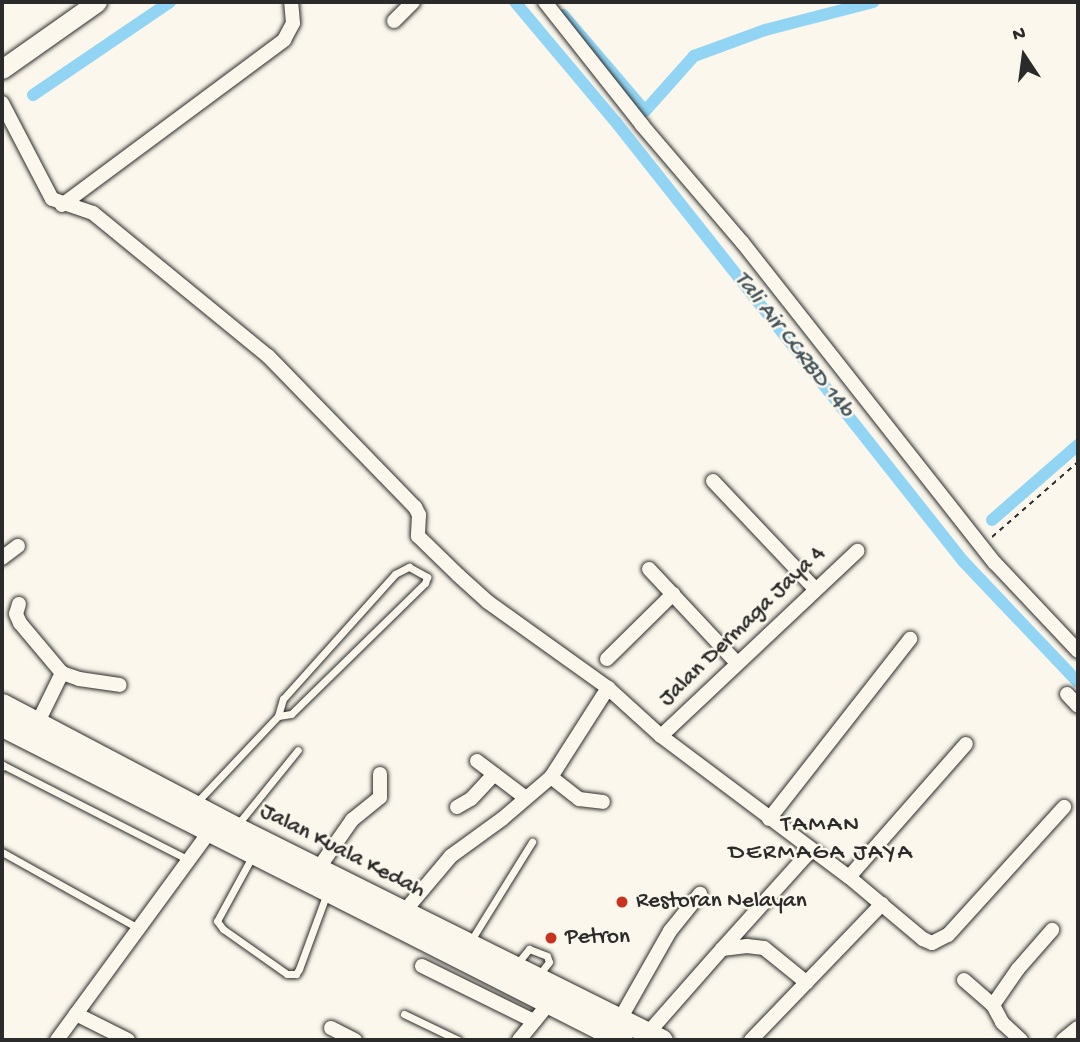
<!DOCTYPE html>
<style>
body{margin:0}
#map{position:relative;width:1080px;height:1042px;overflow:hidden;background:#fbf7ec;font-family:"Gochi Hand",sans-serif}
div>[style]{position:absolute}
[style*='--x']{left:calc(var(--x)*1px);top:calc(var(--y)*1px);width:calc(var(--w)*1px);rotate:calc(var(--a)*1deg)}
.canal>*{height:12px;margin:-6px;padding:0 6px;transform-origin:6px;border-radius:6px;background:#91d4f3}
.path>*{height:2px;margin-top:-1px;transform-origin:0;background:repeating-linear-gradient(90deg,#2b2b2b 0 5px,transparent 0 10px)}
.roads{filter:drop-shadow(0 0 2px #2b2b2b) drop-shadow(0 0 2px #2b2b2b)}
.lane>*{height:7px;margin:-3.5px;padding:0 3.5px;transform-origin:3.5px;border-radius:3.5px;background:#fbf7ec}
.street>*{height:14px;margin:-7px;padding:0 7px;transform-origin:7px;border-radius:7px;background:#fbf7ec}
.secondary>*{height:19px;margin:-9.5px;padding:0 9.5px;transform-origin:9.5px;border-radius:9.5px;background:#fbf7ec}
.primary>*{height:21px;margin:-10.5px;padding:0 10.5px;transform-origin:10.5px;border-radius:10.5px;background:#fbf7ec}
.dots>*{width:19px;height:19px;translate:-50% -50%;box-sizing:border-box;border:4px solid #fbf7ec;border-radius:50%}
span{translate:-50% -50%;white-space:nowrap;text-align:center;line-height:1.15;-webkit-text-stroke:5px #fbf7ec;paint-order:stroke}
.street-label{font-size:23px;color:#2b2b2b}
.poi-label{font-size:23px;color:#2b2b2b}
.left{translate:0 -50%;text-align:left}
.water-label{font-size:24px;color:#44555d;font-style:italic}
.neighbourhood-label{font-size:24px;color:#2b2b2b;letter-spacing:2px}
.frame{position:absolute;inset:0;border:4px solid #2b2b2b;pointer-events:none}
.north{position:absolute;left:989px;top:21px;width:70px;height:70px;-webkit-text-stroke:5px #fbf7ec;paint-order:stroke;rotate:347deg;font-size:19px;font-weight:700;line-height:28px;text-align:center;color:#2b2b2b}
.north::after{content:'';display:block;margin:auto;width:24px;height:32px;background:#2b2b2b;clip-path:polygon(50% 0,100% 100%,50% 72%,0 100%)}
</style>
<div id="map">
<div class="canal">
<div style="--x:515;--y:2;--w:155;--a:50"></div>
<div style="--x:615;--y:121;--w:561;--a:51.66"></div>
<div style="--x:963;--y:561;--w:167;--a:46.5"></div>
<div style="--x:563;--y:15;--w:126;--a:49.5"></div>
<div style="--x:645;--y:111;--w:74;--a:-48.3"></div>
<div style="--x:694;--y:56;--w:76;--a:-20.1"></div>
<div style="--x:765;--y:30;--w:112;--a:-14.5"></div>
<div style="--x:33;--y:95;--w:166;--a:-34.2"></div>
<div style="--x:992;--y:520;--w:114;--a:-41.1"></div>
</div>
<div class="path">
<div style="--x:992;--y:537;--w:114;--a:-41.1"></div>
</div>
<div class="roads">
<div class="lane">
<div style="--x:2;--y:767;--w:2;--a:-63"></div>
<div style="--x:3;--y:765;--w:209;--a:27.1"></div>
<div style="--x:197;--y:802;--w:118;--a:-46.7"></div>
<div style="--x:278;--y:716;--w:18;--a:-74"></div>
<div style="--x:283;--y:699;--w:168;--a:-48.1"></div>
<div style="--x:395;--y:574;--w:16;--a:-27"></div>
<div style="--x:409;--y:567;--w:21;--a:29"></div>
<div style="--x:427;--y:577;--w:6;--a:108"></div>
<div style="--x:425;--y:583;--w:187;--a:135.6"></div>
<div style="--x:291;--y:714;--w:13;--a:171"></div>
<div style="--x:238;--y:824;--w:95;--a:-51"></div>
<div style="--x:2;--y:852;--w:156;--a:29.2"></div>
<div style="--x:253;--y:855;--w:75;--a:118.6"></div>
<div style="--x:217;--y:921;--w:10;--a:53"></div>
<div style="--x:223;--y:929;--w:78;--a:35.1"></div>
<div style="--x:287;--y:974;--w:9;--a:0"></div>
<div style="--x:296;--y:974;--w:6;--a:-59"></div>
<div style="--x:299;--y:969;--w:81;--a:-69.8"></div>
<div style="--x:470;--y:942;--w:118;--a:-58.2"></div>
<div style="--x:516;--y:965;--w:21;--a:-51"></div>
<div style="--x:529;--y:949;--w:19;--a:21"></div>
<div style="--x:547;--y:956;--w:6;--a:72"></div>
<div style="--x:549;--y:962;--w:18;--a:128"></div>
<div style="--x:404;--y:1014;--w:60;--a:25.7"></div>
</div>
<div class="street">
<div style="--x:545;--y:2;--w:157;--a:51.7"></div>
<div style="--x:642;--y:125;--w:154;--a:49.5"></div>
<div style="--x:742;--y:242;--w:409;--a:51.8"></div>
<div style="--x:995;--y:563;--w:121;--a:46.7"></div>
<div style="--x:394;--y:21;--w:27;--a:-45"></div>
<div style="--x:2;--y:103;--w:108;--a:62.5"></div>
<div style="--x:52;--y:199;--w:43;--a:18.9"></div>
<div style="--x:93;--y:213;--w:226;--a:39.3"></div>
<div style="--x:268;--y:356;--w:211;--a:45.8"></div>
<div style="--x:415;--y:507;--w:9;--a:63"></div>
<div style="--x:419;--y:515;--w:21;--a:93"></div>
<div style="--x:418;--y:536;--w:56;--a:44.3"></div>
<div style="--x:458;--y:575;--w:40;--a:42"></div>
<div style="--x:488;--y:602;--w:148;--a:35.6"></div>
<div style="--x:608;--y:688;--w:72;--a:42.2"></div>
<div style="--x:661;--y:736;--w:235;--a:36.9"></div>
<div style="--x:849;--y:877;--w:97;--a:40"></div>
<div style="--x:923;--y:939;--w:10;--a:24"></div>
<div style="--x:932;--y:943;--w:18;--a:-27"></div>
<div style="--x:948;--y:935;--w:173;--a:-47.8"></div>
<div style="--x:62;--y:205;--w:277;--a:-36.6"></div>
<div style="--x:284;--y:40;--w:19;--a:-62"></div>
<div style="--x:293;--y:23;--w:21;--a:-95"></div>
<div style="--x:713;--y:481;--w:149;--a:46.6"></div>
<div style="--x:2;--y:558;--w:20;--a:-37"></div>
<div style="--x:649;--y:569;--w:127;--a:46.9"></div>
<div style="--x:19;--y:604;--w:10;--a:107"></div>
<div style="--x:16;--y:614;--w:10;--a:66"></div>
<div style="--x:20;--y:623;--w:65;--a:50"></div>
<div style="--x:607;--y:659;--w:93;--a:-44.6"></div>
<div style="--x:1067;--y:694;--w:16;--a:47"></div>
<div style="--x:38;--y:722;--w:55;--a:-63.9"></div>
<div style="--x:62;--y:673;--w:18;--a:19"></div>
<div style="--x:79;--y:679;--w:41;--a:8.3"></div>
<div style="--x:661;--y:736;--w:270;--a:-43.3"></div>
<div style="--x:477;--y:761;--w:61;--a:37.1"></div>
<div style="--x:551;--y:777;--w:36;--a:38"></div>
<div style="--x:579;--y:799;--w:24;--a:7"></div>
<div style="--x:457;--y:807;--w:16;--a:-30"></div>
<div style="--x:471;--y:799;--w:34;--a:-47"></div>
<div style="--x:769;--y:819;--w:229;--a:-51.9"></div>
<div style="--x:318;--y:869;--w:60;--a:-55.2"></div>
<div style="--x:352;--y:820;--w:36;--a:-39"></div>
<div style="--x:380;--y:797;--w:23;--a:-90"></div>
<div style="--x:849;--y:877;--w:177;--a:-48.7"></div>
<div style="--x:403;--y:913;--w:75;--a:-49.9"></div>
<div style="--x:451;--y:856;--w:63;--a:-36"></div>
<div style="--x:502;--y:819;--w:65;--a:-40.6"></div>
<div style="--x:551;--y:777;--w:106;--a:-57.4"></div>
<div style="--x:722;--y:949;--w:133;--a:-48"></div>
<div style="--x:422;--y:966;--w:125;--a:26.2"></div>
<div style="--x:964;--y:980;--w:38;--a:41"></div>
<div style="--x:76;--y:1014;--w:58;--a:26.6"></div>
<div style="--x:620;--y:1019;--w:101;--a:-60.4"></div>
<div style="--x:670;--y:931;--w:48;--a:-51"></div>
<div style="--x:331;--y:1028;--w:27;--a:27"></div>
<div style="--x:648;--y:1033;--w:112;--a:-48.6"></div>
<div style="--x:722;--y:949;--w:25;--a:-7"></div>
<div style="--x:747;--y:946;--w:17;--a:7"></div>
<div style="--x:764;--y:948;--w:55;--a:39.1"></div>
<div style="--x:57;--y:1040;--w:258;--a:-53.8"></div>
<div style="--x:519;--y:1040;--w:49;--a:-50.8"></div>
<div style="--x:751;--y:1040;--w:189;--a:-46.1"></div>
<div style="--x:1021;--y:1040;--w:26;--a:-137"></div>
<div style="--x:1002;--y:1022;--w:19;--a:-118"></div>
<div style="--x:993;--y:1005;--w:44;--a:-55.2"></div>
<div style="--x:1018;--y:969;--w:52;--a:-48.9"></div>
<div style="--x:1063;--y:1040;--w:19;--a:-39"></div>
</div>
<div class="secondary">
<div style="--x:2;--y:69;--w:116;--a:-35.2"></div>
</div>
<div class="primary">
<div style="--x:2;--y:704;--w:263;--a:27.8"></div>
<div style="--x:235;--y:827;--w:477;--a:26.5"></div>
<div style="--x:2;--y:726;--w:695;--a:26.86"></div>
</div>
</div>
<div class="dots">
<div style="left:622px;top:902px;background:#c8321e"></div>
<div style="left:551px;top:938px;background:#c8321e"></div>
</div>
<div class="street-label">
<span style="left:743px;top:627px;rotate:-44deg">Jalan Dermaga Jaya 4</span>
<span style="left:342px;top:852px;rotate:27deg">Jalan Kuala Kedah</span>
</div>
<div class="poi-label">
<span class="left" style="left:636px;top:902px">Restoran Nelayan</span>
<span class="left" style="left:565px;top:938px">Petron</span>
</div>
<div class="water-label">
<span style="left:793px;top:345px;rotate:52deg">Tali Air CCRBD 14b</span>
</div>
<div class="neighbourhood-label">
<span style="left:821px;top:840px">TAMAN<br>DERMAGA JAYA</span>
</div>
<div class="frame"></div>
<div class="north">N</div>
</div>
